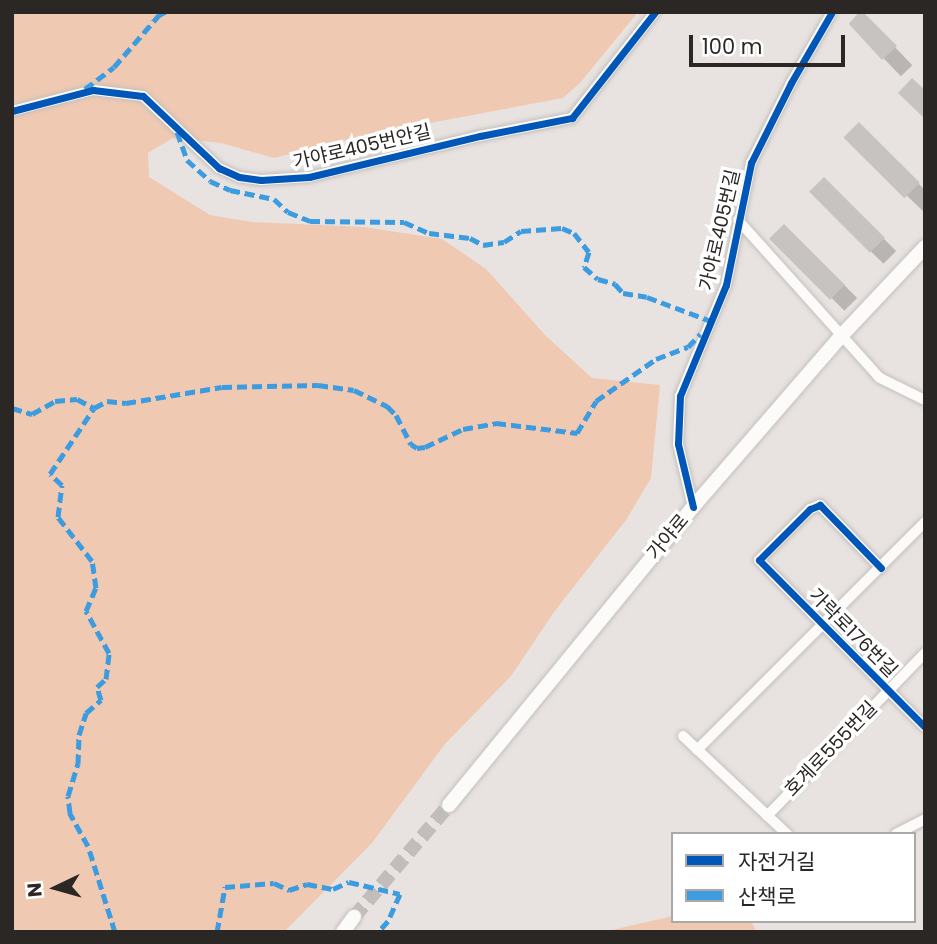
<!DOCTYPE html>
<meta charset="utf-8">
<style>
body{margin:0}
#map{position:relative;width:937px;height:944px;overflow:hidden;background:#e8e3e0;font-family:Poppins,"Noto Sans KR",sans-serif}
div>[style]{position:absolute}
[style*='--x']{left:calc(var(--x)*1px);top:calc(var(--y)*1px);width:calc(var(--w)*1px);rotate:calc(var(--a)*1deg)}
.green>*{inset:0;background:#f0c9b2}
.shadow>*{inset:0;background:#0003;transform-origin:0 0}
.building>*{inset:0;background:#c7c3c1;transform-origin:0 0}
.secondary-tunnel>*{height:14px;margin-top:-7px;transform-origin:0;background:repeating-linear-gradient(90deg,#c2bdbb 0 14px,transparent 0 21px)}
.roads{filter:drop-shadow(0 0 2px #c4c0be) drop-shadow(0 0 2px #c4c0be)}
.minor>*{height:10px;margin:-5px;padding:0 5px;transform-origin:5px;border-radius:5px;background:#fcfbfa}
.secondary>*{height:14px;margin:-7px;padding:0 7px;transform-origin:7px;border-radius:7px;background:#fcfbfa}
.quiet>*{height:5px;margin-top:-2.5px;transform-origin:0;background:repeating-linear-gradient(90deg,#3d9ce0 0 10px,transparent 0 15px)}
.cycleway>*{height:7px;margin:-3.5px;padding:0 3.5px;transform-origin:3.5px;border-radius:3.5px;background:#0057b8}
span{translate:-50% -50%;white-space:nowrap;text-align:center;line-height:1.15;-webkit-text-stroke:7px #fff;paint-order:stroke}
.street-label{font-size:19px;color:#2a2725}
.frame{position:absolute;inset:0;border:14px solid #2a2725;pointer-events:none}
.legend{position:absolute;left:671px;top:832px;width:245px;height:91px;box-sizing:border-box;background:#fff;border:2px solid #aaa9a8;margin:0;padding:9px 12px;list-style:none;font-size:21px;color:#2a2725}
.legend li{display:flex;align-items:center;gap:14px;height:35px}
.legend b{width:35px;border:2px solid #aaa9a8}
.north{position:absolute;left:21px;top:853px;width:70px;height:70px;-webkit-text-stroke:5px #fff;paint-order:stroke;rotate:265deg;font-size:19px;font-weight:700;line-height:28px;text-align:center;color:#2a2725}
.north::after{content:'';display:block;margin:auto;width:24px;height:32px;background:#2a2725;clip-path:polygon(50% 0,100% 100%,50% 72%,0 100%)}
.scale{position:absolute;left:689px;top:35px;width:156px;height:32px;box-sizing:border-box;border:4px solid #2a2725;border-top:0;padding-left:9px;font-size:21px;line-height:24px;white-space:nowrap;color:#2a2725;-webkit-text-stroke:5px #fff;paint-order:stroke}
</style>
<div id="map">
<div class="green">
<div style="clip-path:polygon(12px 12px,638px 12px,580px 83px,563px 98px,366px 135px,274px 158px,221px 143px,173px 138px,148px 153px,149px 177px,210px 215px,252px 222px,364px 227px,442px 239px,486px 269px,545px 335px,592px 378px,660px 385px,651px 478px,626px 520px,554px 612px,511px 676px,445px 744px,372px 843px,284px 932px,12px 932px)"></div>
<div style="clip-path:polygon(673px 916px,673px 921px,751px 921px,757px 932px,603px 932px)"></div>
</div>
<div class="shadow">
<div style="left:861px;top:12px;width:74px;height:16px;rotate:46deg"></div>
<div style="clip-path:polygon(859px 125px,925px 190px,924px 212px,864px 155px)"></div>
<div style="left:824px;top:179px;width:102px;height:18px;rotate:45deg"></div>
<div style="left:785px;top:226px;width:102px;height:18px;rotate:45deg"></div>
</div>
<div class="building">
<div style="clip-path:polygon(859px 12px,863px 12px,897px 46px,882px 60px,849px 24px)"></div>
<div style="clip-path:polygon(912px 78px,925px 90px,925px 119px,898px 93px)"></div>
<div style="left:859px;top:122px;width:86px;height:22px;rotate:45deg"></div>
<div style="left:824px;top:177px;width:86px;height:21px;rotate:45deg"></div>
<div style="left:784px;top:224px;width:86px;height:21px;rotate:45deg"></div>
</div>
<div class="secondary-tunnel">
<div style="--x:354;--y:917;--w:147;--a:-49.7"></div>
</div>
<div class="roads">
<div class="minor">
<div style="--x:12;--y:111;--w:84;--a:-14.5"></div>
<div style="--x:93;--y:90;--w:50;--a:6.8"></div>
<div style="--x:143;--y:96;--w:105;--a:43.5"></div>
<div style="--x:219;--y:168;--w:22;--a:24"></div>
<div style="--x:239;--y:177;--w:22;--a:8"></div>
<div style="--x:261;--y:180;--w:48;--a:-3.6"></div>
<div style="--x:309;--y:177;--w:176;--a:-13.5"></div>
<div style="--x:480;--y:136;--w:94;--a:-11.1"></div>
<div style="--x:572;--y:118;--w:135;--a:-51.9"></div>
<div style="--x:738;--y:220;--w:212;--a:48.1"></div>
<div style="--x:880;--y:378;--w:50;--a:26.1"></div>
<div style="--x:693;--y:507;--w:65;--a:-103.4"></div>
<div style="--x:678;--y:444;--w:48;--a:-87.6"></div>
<div style="--x:680;--y:396;--w:120;--a:-67.5"></div>
<div style="--x:726;--y:285;--w:125;--a:-78.4"></div>
<div style="--x:751;--y:163;--w:89;--a:-63.4"></div>
<div style="--x:791;--y:83;--w:82;--a:-60"></div>
<div style="--x:881;--y:568;--w:88;--a:-134.1"></div>
<div style="--x:820;--y:505;--w:11;--a:158"></div>
<div style="--x:810;--y:509;--w:72;--a:135"></div>
<div style="--x:759;--y:560;--w:235;--a:45.2"></div>
<div style="--x:683;--y:736;--w:143;--a:43.3"></div>
<div style="--x:697;--y:750;--w:322;--a:-45"></div>
<div style="--x:767;--y:816;--w:227;--a:-45.9"></div>
<div style="--x:896;--y:834;--w:33;--a:-27"></div>
</div>
<div class="secondary">
<div style="--x:449;--y:805;--w:385;--a:-50.7"></div>
<div style="--x:693;--y:507;--w:228;--a:-49.1"></div>
<div style="--x:842;--y:335;--w:121;--a:-46.7"></div>
<div style="--x:343;--y:932;--w:19;--a:-54"></div>
</div>
</div>
<div class="quiet">
<div style="--x:85;--y:89;--w:36;--a:-37"></div>
<div style="--x:114;--y:67;--w:69;--a:-49.1"></div>
<div style="--x:159;--y:15;--w:7;--a:-27"></div>
<div style="--x:177;--y:132;--w:30;--a:70"></div>
<div style="--x:187;--y:160;--w:31;--a:42"></div>
<div style="--x:210;--y:181;--w:22;--a:24"></div>
<div style="--x:230;--y:190;--w:45;--a:11.6"></div>
<div style="--x:274;--y:199;--w:19;--a:43"></div>
<div style="--x:288;--y:212;--w:24;--a:22"></div>
<div style="--x:310;--y:221;--w:94;--a:0.6"></div>
<div style="--x:404;--y:222;--w:27;--a:24"></div>
<div style="--x:429;--y:233;--w:41;--a:7"></div>
<div style="--x:470;--y:238;--w:15;--a:28"></div>
<div style="--x:483;--y:245;--w:21;--a:-8"></div>
<div style="--x:504;--y:242;--w:20;--a:-33"></div>
<div style="--x:521;--y:231;--w:41;--a:-4.2"></div>
<div style="--x:562;--y:228;--w:13;--a:23"></div>
<div style="--x:574;--y:233;--w:24;--a:52"></div>
<div style="--x:589;--y:252;--w:16;--a:108"></div>
<div style="--x:584;--y:267;--w:18;--a:41"></div>
<div style="--x:598;--y:279;--w:18;--a:16"></div>
<div style="--x:615;--y:284;--w:12;--a:48"></div>
<div style="--x:623;--y:293;--w:24;--a:9"></div>
<div style="--x:647;--y:297;--w:68;--a:20.6"></div>
<div style="--x:12;--y:408;--w:21;--a:17"></div>
<div style="--x:32;--y:414;--w:26;--a:-29"></div>
<div style="--x:55;--y:401;--w:22;--a:-5"></div>
<div style="--x:77;--y:399;--w:19;--a:28"></div>
<div style="--x:115;--y:932;--w:90;--a:-107.4"></div>
<div style="--x:88;--y:846;--w:38;--a:-119"></div>
<div style="--x:70;--y:813;--w:17;--a:-97"></div>
<div style="--x:68;--y:796;--w:34;--a:-73"></div>
<div style="--x:78;--y:764;--w:29;--a:-88"></div>
<div style="--x:79;--y:735;--w:23;--a:-72"></div>
<div style="--x:86;--y:713;--w:20;--a:-41"></div>
<div style="--x:101;--y:700;--w:14;--a:-107"></div>
<div style="--x:97;--y:687;--w:12;--a:-42"></div>
<div style="--x:106;--y:679;--w:26;--a:-83"></div>
<div style="--x:109;--y:653;--w:48;--a:-118.7"></div>
<div style="--x:86;--y:611;--w:25;--a:-67"></div>
<div style="--x:96;--y:588;--w:27;--a:-98"></div>
<div style="--x:92;--y:561;--w:56;--a:-127.7"></div>
<div style="--x:58;--y:517;--w:32;--a:-83"></div>
<div style="--x:62;--y:485;--w:16;--a:-137"></div>
<div style="--x:50;--y:474;--w:79;--a:-56.3"></div>
<div style="--x:94;--y:408;--w:15;--a:-28"></div>
<div style="--x:107;--y:401;--w:19;--a:6"></div>
<div style="--x:126;--y:403;--w:97;--a:-9.5"></div>
<div style="--x:222;--y:387;--w:96;--a:-1.2"></div>
<div style="--x:318;--y:385;--w:36;--a:8"></div>
<div style="--x:354;--y:390;--w:37;--a:26"></div>
<div style="--x:387;--y:406;--w:13;--a:45"></div>
<div style="--x:396;--y:415;--w:33;--a:63"></div>
<div style="--x:411;--y:444;--w:7;--a:34"></div>
<div style="--x:417;--y:448;--w:8;--a:-7"></div>
<div style="--x:425;--y:447;--w:42;--a:-25.3"></div>
<div style="--x:463;--y:429;--w:34;--a:-10"></div>
<div style="--x:496;--y:423;--w:82;--a:7"></div>
<div style="--x:577;--y:433;--w:37;--a:-59"></div>
<div style="--x:596;--y:401;--w:73;--a:-35"></div>
<div style="--x:656;--y:359;--w:34;--a:-21"></div>
<div style="--x:688;--y:347;--w:18;--a:-47"></div>
<div style="--x:217;--y:932;--w:46;--a:-79.9"></div>
<div style="--x:225;--y:887;--w:49;--a:-4.7"></div>
<div style="--x:274;--y:883;--w:17;--a:25"></div>
<div style="--x:289;--y:890;--w:19;--a:-18"></div>
<div style="--x:307;--y:884;--w:26;--a:11"></div>
<div style="--x:333;--y:889;--w:17;--a:-24"></div>
<div style="--x:349;--y:882;--w:52;--a:13.2"></div>
<div style="--x:400;--y:894;--w:30;--a:114"></div>
<div style="--x:388;--y:921;--w:15;--a:132"></div>
</div>
<div class="cycleway">
<div style="--x:12;--y:111;--w:84;--a:-14.5"></div>
<div style="--x:93;--y:90;--w:50;--a:6.8"></div>
<div style="--x:143;--y:96;--w:105;--a:43.5"></div>
<div style="--x:219;--y:168;--w:22;--a:24"></div>
<div style="--x:239;--y:177;--w:22;--a:8"></div>
<div style="--x:261;--y:180;--w:48;--a:-3.6"></div>
<div style="--x:309;--y:177;--w:176;--a:-13.5"></div>
<div style="--x:480;--y:136;--w:94;--a:-11.1"></div>
<div style="--x:572;--y:118;--w:135;--a:-51.9"></div>
<div style="--x:693;--y:507;--w:65;--a:-103.4"></div>
<div style="--x:678;--y:444;--w:48;--a:-87.6"></div>
<div style="--x:680;--y:396;--w:120;--a:-67.5"></div>
<div style="--x:726;--y:285;--w:125;--a:-78.4"></div>
<div style="--x:751;--y:163;--w:89;--a:-63.4"></div>
<div style="--x:791;--y:83;--w:82;--a:-60"></div>
<div style="--x:881;--y:568;--w:88;--a:-134.1"></div>
<div style="--x:820;--y:505;--w:11;--a:158"></div>
<div style="--x:810;--y:509;--w:72;--a:135"></div>
<div style="--x:759;--y:560;--w:235;--a:45.2"></div>
</div>
<div class="street-label">
<span style="left:362px;top:147px;rotate:-13deg">가야로405번안길</span>
<span style="left:720px;top:230px;rotate:-77deg">가야로405번길</span>
<span style="left:668px;top:537px;rotate:-50deg">가야로</span>
<span style="left:853px;top:633px;rotate:45deg">가락로176번길</span>
<span style="left:831px;top:749px;rotate:-46deg">호계로555번길</span>
</div>
<div class="frame"></div>
<ul class="legend">
<li><b style="height:9px;background:#0057b8"></b>자전거길</li>
<li><b style="height:9px;background:#3d9ce0"></b>산책로</li>
</ul>
<div class="north">N</div>
<div class="scale">100 m</div>
</div>
